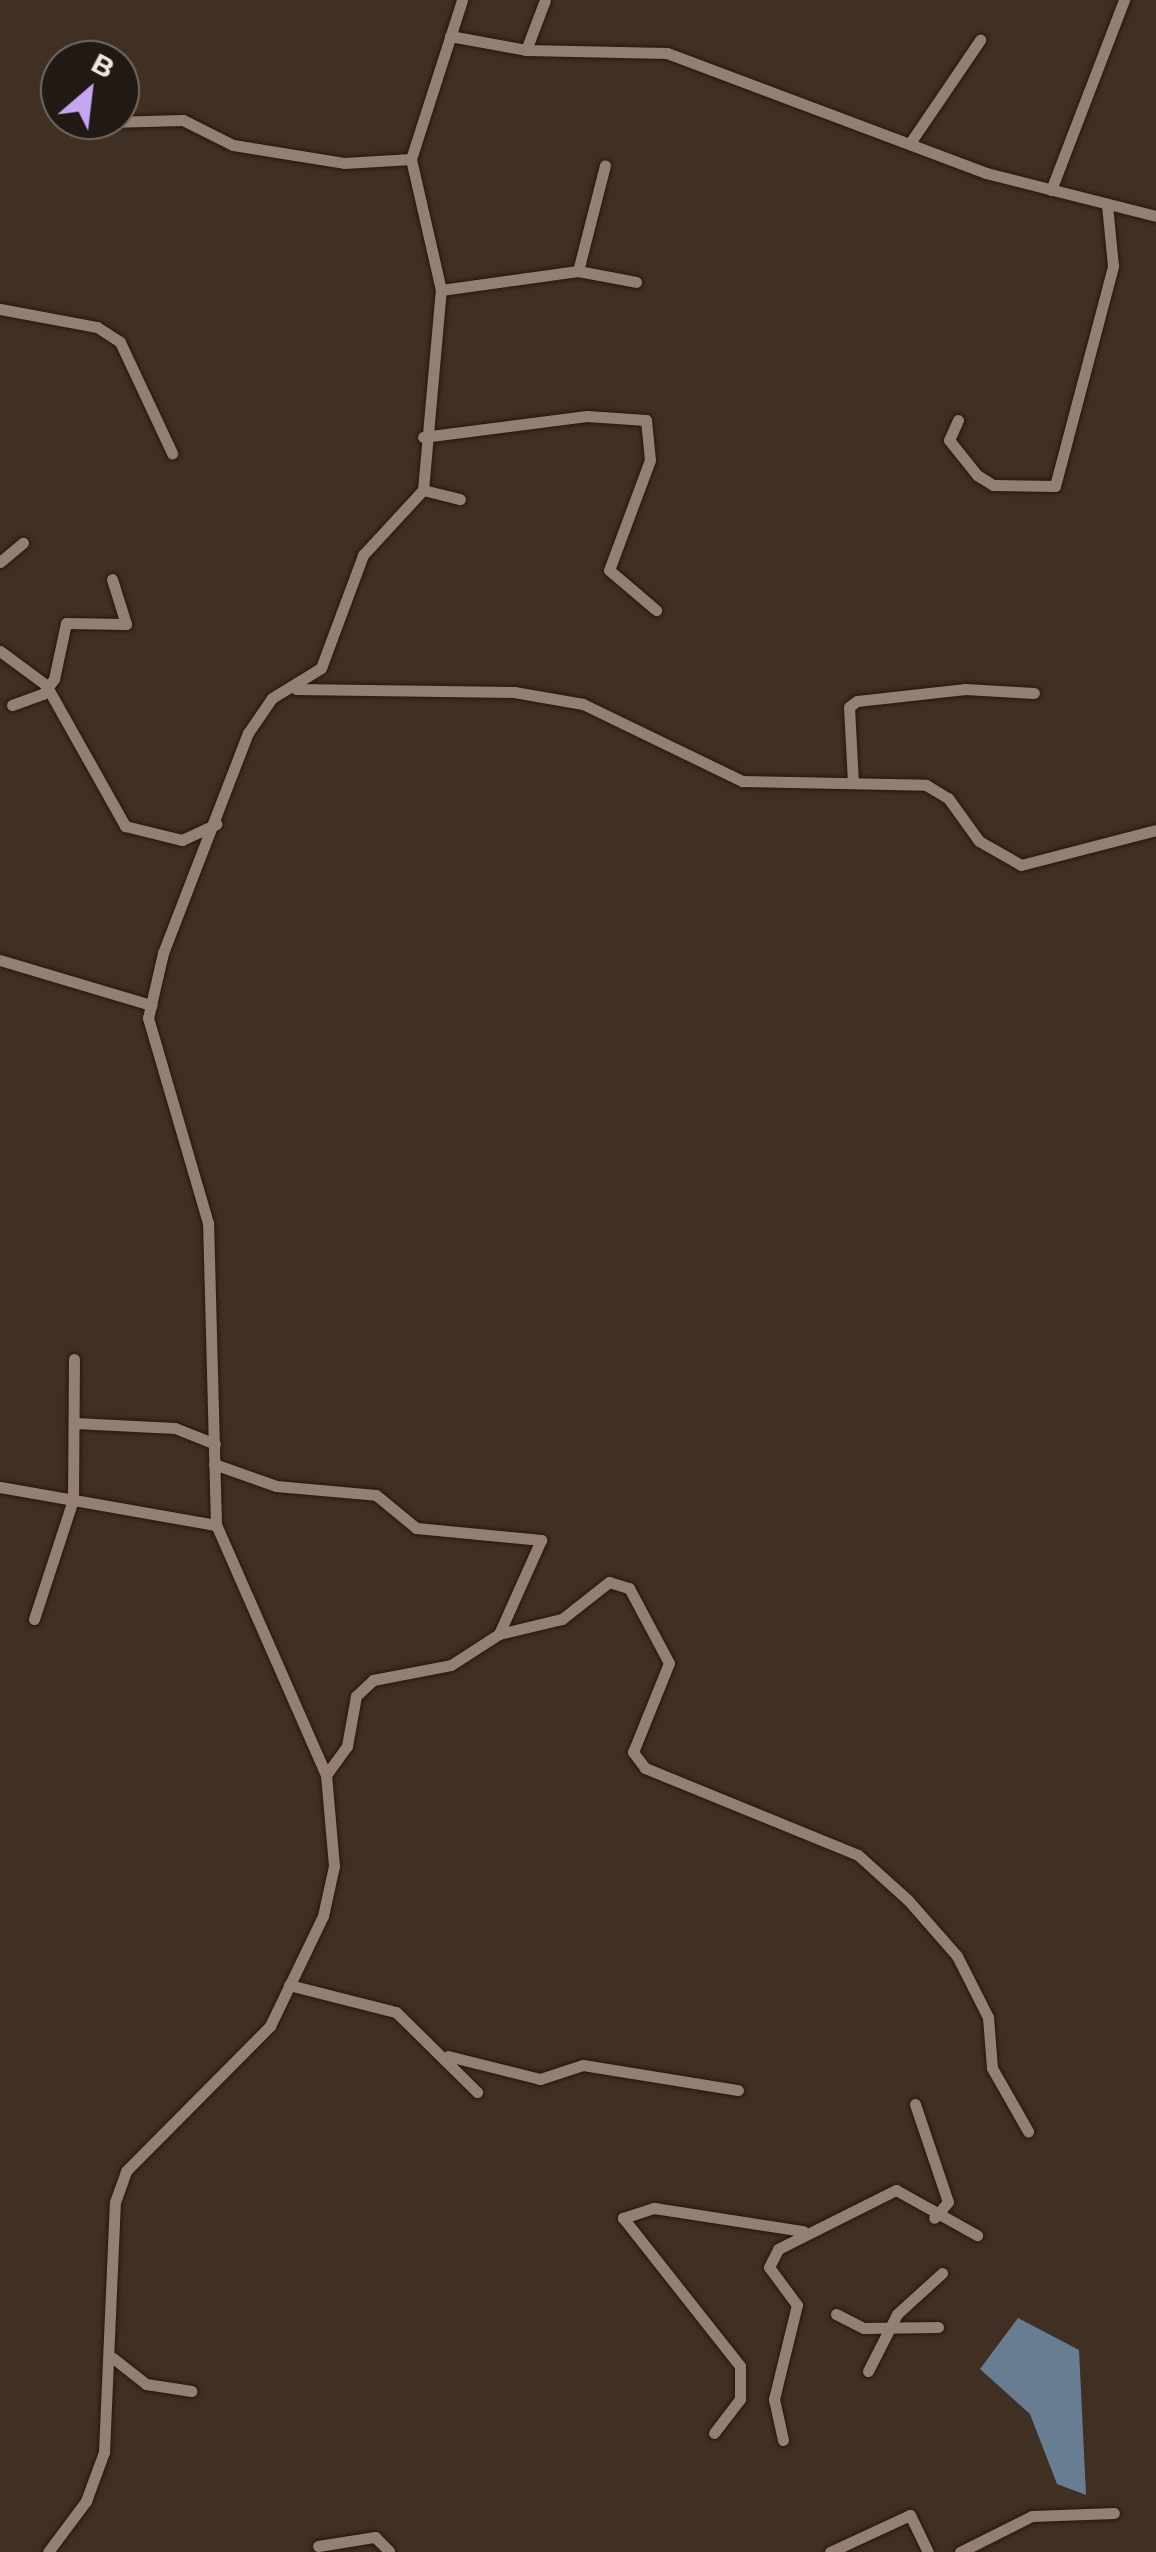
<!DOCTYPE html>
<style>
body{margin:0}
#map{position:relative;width:1156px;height:2552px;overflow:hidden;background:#403024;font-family:Montserrat,sans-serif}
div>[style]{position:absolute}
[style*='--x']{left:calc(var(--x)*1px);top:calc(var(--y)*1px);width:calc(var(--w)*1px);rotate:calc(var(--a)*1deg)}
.water>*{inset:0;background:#687c92}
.roads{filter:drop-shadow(0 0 2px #26170d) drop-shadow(0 0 2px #26170d)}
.minor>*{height:11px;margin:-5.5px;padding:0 5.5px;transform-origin:5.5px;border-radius:5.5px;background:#938073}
span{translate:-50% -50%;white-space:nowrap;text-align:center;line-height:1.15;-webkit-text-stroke:8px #211914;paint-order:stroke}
.north{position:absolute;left:40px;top:40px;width:100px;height:100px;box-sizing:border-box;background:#211914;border:2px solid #736a64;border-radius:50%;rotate:28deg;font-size:28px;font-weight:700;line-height:40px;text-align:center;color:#efe4dd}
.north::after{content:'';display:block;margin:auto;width:35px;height:45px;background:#c6a6f0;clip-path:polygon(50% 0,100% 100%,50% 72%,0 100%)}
</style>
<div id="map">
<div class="water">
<div style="clip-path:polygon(1018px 2318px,1079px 2350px,1086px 2495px,1057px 2484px,1030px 2414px,980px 2369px)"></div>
</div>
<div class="roads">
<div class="minor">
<div style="--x:450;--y:36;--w:77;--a:10.4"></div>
<div style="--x:526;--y:50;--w:141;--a:1.2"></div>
<div style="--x:667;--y:53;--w:341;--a:20.6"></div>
<div style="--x:986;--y:173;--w:175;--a:14.2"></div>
<div style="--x:526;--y:50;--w:53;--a:-69.2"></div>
<div style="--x:109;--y:122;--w:74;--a:-1.5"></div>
<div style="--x:183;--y:120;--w:56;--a:26.6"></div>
<div style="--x:233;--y:145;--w:112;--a:9.2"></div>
<div style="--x:344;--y:163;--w:67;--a:-3.4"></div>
<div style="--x:910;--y:143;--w:125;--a:-55.8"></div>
<div style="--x:1051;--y:190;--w:204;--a:-69"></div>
<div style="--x:578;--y:271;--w:109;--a:-75.7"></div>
<div style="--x:441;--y:290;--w:138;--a:-7.9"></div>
<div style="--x:578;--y:271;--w:59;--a:10.7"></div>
<div style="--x:0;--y:309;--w:99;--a:10.5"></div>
<div style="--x:97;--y:327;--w:27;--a:33"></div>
<div style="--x:120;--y:342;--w:123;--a:64.9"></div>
<div style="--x:958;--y:420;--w:22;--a:114"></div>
<div style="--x:949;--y:440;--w:45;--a:51.3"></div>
<div style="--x:977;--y:475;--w:19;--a:32"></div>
<div style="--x:993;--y:485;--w:62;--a:0.9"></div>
<div style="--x:1055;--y:486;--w:228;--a:-75.2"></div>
<div style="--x:1113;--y:266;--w:61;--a:-95.6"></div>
<div style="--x:423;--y:437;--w:165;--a:-7.3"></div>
<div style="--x:587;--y:416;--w:59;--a:3.9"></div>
<div style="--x:646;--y:420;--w:40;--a:84.3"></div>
<div style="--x:650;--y:460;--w:117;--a:110.4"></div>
<div style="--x:609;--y:570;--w:62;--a:40.4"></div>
<div style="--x:423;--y:490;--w:38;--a:14"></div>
<div style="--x:0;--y:562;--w:30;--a:-40"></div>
<div style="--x:0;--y:651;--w:57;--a:36.5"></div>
<div style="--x:46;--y:685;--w:162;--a:60.7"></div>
<div style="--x:125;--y:826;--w:59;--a:13.8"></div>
<div style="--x:182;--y:840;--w:38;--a:-25"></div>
<div style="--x:296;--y:689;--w:218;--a:0.8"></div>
<div style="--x:514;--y:692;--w:70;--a:9.9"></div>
<div style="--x:583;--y:704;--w:177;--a:25.8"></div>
<div style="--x:742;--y:781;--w:184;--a:1.2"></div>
<div style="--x:926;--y:785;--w:26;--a:31"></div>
<div style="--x:948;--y:798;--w:53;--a:54.2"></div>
<div style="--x:979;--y:841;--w:48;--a:29.7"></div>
<div style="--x:1021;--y:865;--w:139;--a:-14.5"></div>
<div style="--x:12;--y:705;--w:33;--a:-20"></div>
<div style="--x:43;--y:694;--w:19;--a:-54"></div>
<div style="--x:54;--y:679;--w:57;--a:-77.9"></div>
<div style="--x:66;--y:623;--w:60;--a:1"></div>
<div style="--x:126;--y:624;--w:47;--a:-107.3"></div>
<div style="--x:853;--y:783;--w:76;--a:-93"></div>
<div style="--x:849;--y:707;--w:10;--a:-37"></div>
<div style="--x:857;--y:701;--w:109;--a:-6.3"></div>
<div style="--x:965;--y:689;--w:69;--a:3.3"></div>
<div style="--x:0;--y:960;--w:158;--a:16.6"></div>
<div style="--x:75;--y:1423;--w:100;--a:2.9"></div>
<div style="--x:175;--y:1428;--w:43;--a:21.8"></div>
<div style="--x:214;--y:1464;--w:66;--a:19.5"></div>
<div style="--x:276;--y:1486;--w:100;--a:5.1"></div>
<div style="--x:376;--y:1495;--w:52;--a:39.5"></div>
<div style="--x:416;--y:1528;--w:126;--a:5.5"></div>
<div style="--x:541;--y:1540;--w:103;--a:114.1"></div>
<div style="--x:499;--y:1634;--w:65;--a:-13.4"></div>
<div style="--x:562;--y:1619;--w:60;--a:-38.2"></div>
<div style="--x:609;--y:1582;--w:21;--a:17"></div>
<div style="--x:629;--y:1588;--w:85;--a:61.9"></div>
<div style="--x:669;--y:1663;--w:96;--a:112"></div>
<div style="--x:633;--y:1752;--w:20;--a:53"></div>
<div style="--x:645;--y:1768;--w:230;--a:22.2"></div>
<div style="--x:858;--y:1855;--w:67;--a:42"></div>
<div style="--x:908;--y:1900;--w:74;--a:48.8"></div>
<div style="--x:957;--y:1956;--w:68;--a:63.1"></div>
<div style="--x:988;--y:2017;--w:51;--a:85.5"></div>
<div style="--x:992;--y:2068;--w:73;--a:60.3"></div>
<div style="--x:0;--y:1487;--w:219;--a:10"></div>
<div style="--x:34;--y:1619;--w:125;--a:-71.9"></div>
<div style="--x:73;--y:1500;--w:141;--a:-89.6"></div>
<div style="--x:326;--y:1775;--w:36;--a:-54"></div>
<div style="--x:347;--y:1746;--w:51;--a:-79.8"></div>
<div style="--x:356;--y:1696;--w:23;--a:-43"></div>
<div style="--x:373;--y:1680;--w:79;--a:-10.9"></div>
<div style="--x:451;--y:1665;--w:57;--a:-32.9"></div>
<div style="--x:289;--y:1985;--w:110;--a:14.2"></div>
<div style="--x:396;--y:2012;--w:114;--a:44.6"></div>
<div style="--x:448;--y:2056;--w:95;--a:14"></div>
<div style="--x:540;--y:2079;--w:45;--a:-18"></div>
<div style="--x:583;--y:2065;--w:157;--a:9.2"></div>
<div style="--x:915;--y:2104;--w:103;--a:71.4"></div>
<div style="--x:948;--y:2202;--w:21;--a:131"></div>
<div style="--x:836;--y:2314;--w:31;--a:27"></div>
<div style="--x:864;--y:2328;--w:74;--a:-0.8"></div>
<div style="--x:113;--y:2358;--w:42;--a:38.2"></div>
<div style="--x:146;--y:2384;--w:46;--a:8.8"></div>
<div style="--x:868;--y:2371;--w:64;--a:-63"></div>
<div style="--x:897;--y:2314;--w:61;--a:-42.3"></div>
<div style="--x:714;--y:2433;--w:43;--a:-52.6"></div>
<div style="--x:740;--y:2399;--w:33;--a:-90"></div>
<div style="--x:740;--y:2366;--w:189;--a:-128.3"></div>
<div style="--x:623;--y:2218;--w:33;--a:-18"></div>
<div style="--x:654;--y:2208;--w:151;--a:8.8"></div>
<div style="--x:783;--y:2440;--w:42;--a:-102.4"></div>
<div style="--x:774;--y:2399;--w:97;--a:-76.3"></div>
<div style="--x:797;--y:2305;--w:47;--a:-126.4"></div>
<div style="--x:769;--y:2267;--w:20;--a:-63"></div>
<div style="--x:778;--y:2249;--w:132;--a:-26.6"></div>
<div style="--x:896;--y:2190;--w:93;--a:29.1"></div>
<div style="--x:318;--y:2546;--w:58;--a:-9"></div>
<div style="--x:375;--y:2537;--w:20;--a:45"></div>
<div style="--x:48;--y:2552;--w:64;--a:-53.3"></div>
<div style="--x:86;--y:2501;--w:52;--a:-69.8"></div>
<div style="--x:104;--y:2452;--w:250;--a:-87.5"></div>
<div style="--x:115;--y:2202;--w:33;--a:-70"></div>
<div style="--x:126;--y:2171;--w:204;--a:-45.2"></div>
<div style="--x:270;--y:2026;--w:122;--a:-64.3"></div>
<div style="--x:323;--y:1916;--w:51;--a:-77.6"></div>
<div style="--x:334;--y:1866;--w:91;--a:-95"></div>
<div style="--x:326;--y:1775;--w:273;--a:-113.7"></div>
<div style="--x:216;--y:1525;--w:302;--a:-91.5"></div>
<div style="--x:208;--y:1223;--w:214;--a:-106.3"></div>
<div style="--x:148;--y:1018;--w:67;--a:-77"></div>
<div style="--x:163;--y:953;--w:236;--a:-68.9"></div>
<div style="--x:248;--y:733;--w:42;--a:-55.6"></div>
<div style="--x:272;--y:698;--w:57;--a:-31.5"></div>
<div style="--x:321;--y:668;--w:121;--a:-69.6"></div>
<div style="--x:363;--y:555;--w:88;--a:-47.3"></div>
<div style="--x:423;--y:490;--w:201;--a:-84.9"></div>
<div style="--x:441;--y:290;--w:134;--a:-102.9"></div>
<div style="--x:411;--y:159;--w:167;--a:-72.2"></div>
<div style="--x:830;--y:2552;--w:88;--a:-24.8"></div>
<div style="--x:910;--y:2515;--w:41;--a:64.1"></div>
<div style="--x:960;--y:2552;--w:80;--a:-26.6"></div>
<div style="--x:1032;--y:2516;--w:82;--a:-2.1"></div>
</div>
</div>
<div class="north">B</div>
</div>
